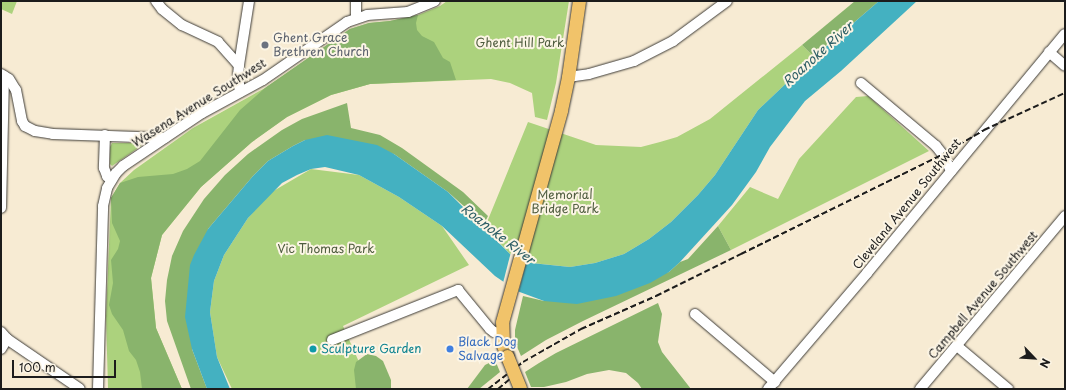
<!DOCTYPE html>
<style>
body{margin:0}
#map{position:relative;width:1066px;height:390px;overflow:hidden;background:#f7ebd3;font-family:"Playpen Sans",sans-serif}
div>[style]{position:absolute}
[style*='--x']{left:calc(var(--x)*1px);top:calc(var(--y)*1px);width:calc(var(--w)*1px);rotate:calc(var(--a)*1deg)}
.green>*{inset:0;background:#acd27d}
.forest>*{inset:0;background:#89b46c}
.water>*{inset:0;background:#44b1c1}
.pier>*{inset:0;background:#f7ebd3}
.roads{filter:drop-shadow(0 0 1px #3d3b37) drop-shadow(0 0 1px #3d3b37)}
.minor>*{height:10px;margin:-5px;padding:0 5px;transform-origin:5px;border-radius:5px;background:#fff}
.major>*{height:13px;margin:-6.5px;padding:0 6.5px;transform-origin:6.5px;border-radius:6.5px;background:#f1c36a}
.rail>*{height:2px;margin-top:-1px;transform-origin:0;background:repeating-linear-gradient(90deg,#1c1c1c 0 6px,transparent 0 9px)}
.bridges{filter:drop-shadow(0 0 1px #3d3b37) drop-shadow(0 0 1px #3d3b37)}
.major-bridge>*{height:13px;margin:-6.5px;padding:0 6.5px;transform-origin:6.5px;border-radius:6.5px;background:#f1c36a}
.dots>*{width:11px;height:11px;translate:-50% -50%;box-sizing:border-box;border:2px solid #fcf5e5;border-radius:50%}
span{translate:-50% -50%;white-space:nowrap;text-align:center;line-height:1.15;-webkit-text-stroke:4px #fcf5e5;paint-order:stroke}
.worship-label{font-size:12px;color:#5b616d}
.left{translate:0 -50%;text-align:left}
.park-label{font-size:12px;color:#4e5c3e}
.street-label{font-size:12px;color:#1c1c1c}
.shop-label{font-size:12px;color:#366cbe}
.culture-label{font-size:12px;color:#0d838f}
.water-label{font-size:13px;color:#2e5f66;font-style:italic}
.frame{position:absolute;inset:0;border:2px solid #1c1c1c;pointer-events:none}
.north{position:absolute;left:1014px;top:338px;width:40px;height:40px;-webkit-text-stroke:3px #fcf5e5;paint-order:stroke;rotate:115deg;font-size:11px;font-weight:700;line-height:16px;text-align:center;color:#1c1c1c}
.north::after{content:'';display:block;margin:auto;width:14px;height:18px;background:#1c1c1c;clip-path:polygon(50% 0,100% 100%,50% 72%,0 100%)}
.scale{position:absolute;left:12px;top:360px;width:104px;height:18px;box-sizing:border-box;border:2px solid #1c1c1c;border-top:0;padding-left:5px;font-size:12px;line-height:14px;white-space:nowrap;color:#1c1c1c;-webkit-text-stroke:3px #fcf5e5;paint-order:stroke}
</style>
<div id="map">
<div class="green">
<div style="clip-path:polygon(1px 1px,17px 1px,12px 14px,1px 9px)"></div>
<div style="clip-path:polygon(447px 1px,569px 1px,556px 83px,547px 120px,535px 117px,532px 93px,510px 83px,491px 79px,370px 84px,331px 95px,287px 117px,252px 142px,201px 187px,162px 235px,151px 278px,156px 328px,182px 389px,108px 389px,106px 316px,111px 198px,120px 183px,134px 170px,193px 128px,265px 88px,350px 29px,369px 23px,390px 21px,418px 15px,440px 6px)"></div>
<div style="clip-path:polygon(802px 45px,814px 57px,758px 110px,715px 175px,698px 195px,671px 222px,649px 239px,624px 254px,595px 263px,570px 267px,532px 263px,510px 254px,485px 227px,528px 122px,596px 145px,641px 147px,660px 142px,677px 137px,710px 119px)"></div>
<div style="clip-path:polygon(868px 96px,929px 151px,731px 250px,718px 226px,750px 187px,778px 199px,799px 159px,856px 97px)"></div>
<div style="clip-path:polygon(112px 143px,139px 143px,141px 146px,112px 166px,110px 164px,110px 147px)"></div>
<div style="clip-path:polygon(311px 169px,359px 175px,399px 197px,442px 226px,469px 265px,343px 326px,371px 389px,232px 389px,217px 357px,210px 312px,214px 281px,224px 255px,248px 218px,270px 193px)"></div>
</div>
<div class="forest">
<div style="clip-path:polygon(855px 1px,879px 1px,814px 57px,802px 45px)"></div>
<div style="clip-path:polygon(418px 15px,416px 23px,417px 30px,422px 36px,434px 42px,443px 58px,450px 62px,456px 80px,370px 84px,331px 95px,287px 117px,252px 142px,201px 187px,162px 235px,151px 278px,156px 328px,182px 389px,142px 389px,140px 372px,136px 360px,129px 351px,123px 330px,112px 314px,109px 305px,113px 283px,111px 260px,118px 249px,120px 241px,112px 223px,111px 198px,120px 183px,138px 177px,173px 174px,187px 169px,200px 161px,240px 110px,265px 88px,350px 29px,369px 23px,390px 21px)"></div>
<div style="clip-path:polygon(347px 103px,351px 128px,380px 135px,402px 148px,463px 192px,488px 216px,484px 224px,448px 192px,394px 154px,305px 140px,293px 146px,268px 161px,253px 176px,208px 229px,192px 349px,207px 389px,191px 389px,167px 321px,165px 301px,167px 280px,172px 256px,183px 231px,204px 199px,225px 175px,248px 154px,282px 130px,302px 119px)"></div>
<div style="clip-path:polygon(718px 226px,731px 250px,583px 321px,546px 340px,521px 356px,515px 342px,515px 330px,523px 296px,544px 301px,669px 272px,680px 262px,688px 259px)"></div>
<div style="clip-path:polygon(658px 303px,662px 314px,658px 342px,662px 352px,691px 389px,642px 389px,638px 383px,626px 373px,609px 370px,587px 374px,566px 382px,544px 387px,531px 387px,525px 372px,539px 363px,556px 353px)"></div>
<div style="clip-path:polygon(367px 354px,376px 356px,383px 361px,391px 380px,391px 389px,356px 389px,354px 370px,356px 362px)"></div>
<div style="clip-path:polygon(495px 360px,500px 372px,479px 389px,467px 389px,485px 365px)"></div>
</div>
<div class="water">
<div style="clip-path:polygon(879px 1px,917px 1px,841px 71px,805px 101px,770px 147px,756px 172px,732px 205px,680px 262px,669px 272px,650px 283px,616px 296px,577px 304px,565px 303px,544px 301px,517px 291px,495px 276px,442px 226px,399px 197px,359px 175px,325px 167px,311px 169px,297px 175px,282px 183px,248px 218px,224px 255px,214px 281px,210px 312px,217px 357px,230px 389px,207px 389px,192px 349px,185px 317px,190px 265px,194px 255px,208px 229px,253px 176px,268px 161px,293px 146px,305px 140px,327px 135px,377px 145px,394px 154px,448px 192px,510px 254px,531px 263px,570px 267px,595px 263px,624px 254px,649px 239px,671px 222px,698px 195px,715px 175px,758px 110px,814px 57px)"></div>
</div>
<div class="pier">
<div style="clip-path:polygon(511px 252px,527px 259px,518px 294px,503px 283px)"></div>
</div>
<div class="roads">
<div class="minor">
<div style="--x:156;--y:1;--w:10;--a:53"></div>
<div style="--x:162;--y:9;--w:26;--a:39"></div>
<div style="--x:182;--y:25;--w:40;--a:25"></div>
<div style="--x:218;--y:42;--w:31;--a:48"></div>
<div style="--x:356;--y:1;--w:17;--a:90"></div>
<div style="--x:1049;--y:52;--w:21;--a:41"></div>
<div style="--x:1;--y:74;--w:9;--a:32"></div>
<div style="--x:9;--y:79;--w:13;--a:58"></div>
<div style="--x:16;--y:90;--w:32;--a:79"></div>
<div style="--x:22;--y:121;--w:6;--a:59"></div>
<div style="--x:25;--y:126;--w:11;--a:27"></div>
<div style="--x:35;--y:131;--w:18;--a:9"></div>
<div style="--x:53;--y:134;--w:112;--a:2"></div>
<div style="--x:568;--y:77;--w:21;--a:-8"></div>
<div style="--x:589;--y:74;--w:47;--a:-16.1"></div>
<div style="--x:634;--y:61;--w:44;--a:-27.1"></div>
<div style="--x:673;--y:41;--w:67;--a:-36.5"></div>
<div style="--x:861;--y:83;--w:98;--a:40"></div>
<div style="--x:936;--y:146;--w:11;--a:52"></div>
<div style="--x:943;--y:155;--w:18;--a:63"></div>
<div style="--x:240;--y:92;--w:17;--a:-97"></div>
<div style="--x:238;--y:75;--w:10;--a:-84"></div>
<div style="--x:239;--y:65;--w:65;--a:-81.1"></div>
<div style="--x:105;--y:135;--w:33;--a:92"></div>
<div style="--x:104;--y:168;--w:9;--a:69"></div>
<div style="--x:107;--y:176;--w:6;--a:45"></div>
<div style="--x:1;--y:208;--w:132;--a:-88.7"></div>
<div style="--x:695;--y:314;--w:105;--a:40.4"></div>
<div style="--x:1;--y:332;--w:9;--a:49"></div>
<div style="--x:7;--y:339;--w:88;--a:34.4"></div>
<div style="--x:332;--y:340;--w:136;--a:-21.6"></div>
<div style="--x:458;--y:290;--w:50;--a:50.6"></div>
<div style="--x:490;--y:329;--w:5;--a:37"></div>
<div style="--x:494;--y:332;--w:8;--a:14"></div>
<div style="--x:957;--y:346;--w:67;--a:40.1"></div>
<div style="--x:1;--y:349;--w:12;--a:-59"></div>
<div style="--x:98;--y:389;--w:183;--a:-88.4"></div>
<div style="--x:103;--y:206;--w:18;--a:-77"></div>
<div style="--x:107;--y:188;--w:17;--a:-59"></div>
<div style="--x:116;--y:173;--w:10;--a:-45"></div>
<div style="--x:123;--y:166;--w:95;--a:-33.9"></div>
<div style="--x:202;--y:113;--w:69;--a:-28.4"></div>
<div style="--x:263;--y:80;--w:102;--a:-34.6"></div>
<div style="--x:347;--y:22;--w:21;--a:-19"></div>
<div style="--x:367;--y:15;--w:41;--a:-4.2"></div>
<div style="--x:408;--y:12;--w:29;--a:-22"></div>
<div style="--x:768;--y:389;--w:153;--a:-49.5"></div>
<div style="--x:867;--y:273;--w:310;--a:-50.4"></div>
<div style="--x:920;--y:389;--w:226;--a:-50"></div>
</div>
<div class="major">
<div style="--x:507;--y:356;--w:12;--a:-110"></div>
<div style="--x:503;--y:345;--w:23;--a:-92"></div>
<div style="--x:502;--y:322;--w:220;--a:-74.4"></div>
<div style="--x:561;--y:110;--w:34;--a:-78"></div>
<div style="--x:568;--y:77;--w:77;--a:-81.8"></div>
</div>
</div>
<div class="rail">
<div style="--x:488;--y:389;--w:44;--a:-37.6"></div>
<div style="--x:523;--y:362;--w:67;--a:-29.6"></div>
<div style="--x:581;--y:329;--w:82;--a:-23.7"></div>
<div style="--x:656;--y:296;--w:95;--a:-26.3"></div>
<div style="--x:741;--y:254;--w:225;--a:-26.3"></div>
<div style="--x:943;--y:154;--w:48;--a:-30.3"></div>
<div style="--x:984;--y:130;--w:89;--a:-24.6"></div>
<div style="--x:498;--y:389;--w:26;--a:-40"></div>
</div>
<div class="bridges">
<div class="major-bridge">
<div style="--x:507;--y:356;--w:35;--a:68"></div>
</div>
</div>
<div class="dots">
<div style="left:265px;top:45px;background:#6b7280"></div>
<div style="left:313px;top:349px;background:#0f9aa8"></div>
<div style="left:450px;top:349px;background:#3f7fe0"></div>
</div>
<div class="worship-label">
<span class="left" style="left:273px;top:45px">Ghent Grace<br>Brethren Church</span>
</div>
<div class="park-label">
<span style="left:520px;top:43px">Ghent Hill Park</span>
<span style="left:565px;top:202px">Memorial<br>Bridge Park</span>
<span style="left:326px;top:249px">Vic Thomas Park</span>
</div>
<div class="street-label">
<span style="left:199px;top:103px;rotate:-32deg">Wasena Avenue Southwest</span>
<span style="left:907px;top:204px;rotate:-51deg">Cleveland Avenue Southwest</span>
<span style="left:983px;top:295px;rotate:-50deg">Campbell Avenue Southwest</span>
</div>
<div class="shop-label">
<span class="left" style="left:458px;top:349px">Black Dog<br>Salvage</span>
</div>
<div class="culture-label">
<span class="left" style="left:321px;top:349px">Sculpture Garden</span>
</div>
<div class="water-label">
<span style="left:818px;top:54px;rotate:-42deg">Roanoke River</span>
<span style="left:498px;top:234px;rotate:38deg">Roanoke River</span>
</div>
<div class="frame"></div>
<div class="north">N</div>
<div class="scale">100 m</div>
</div>
